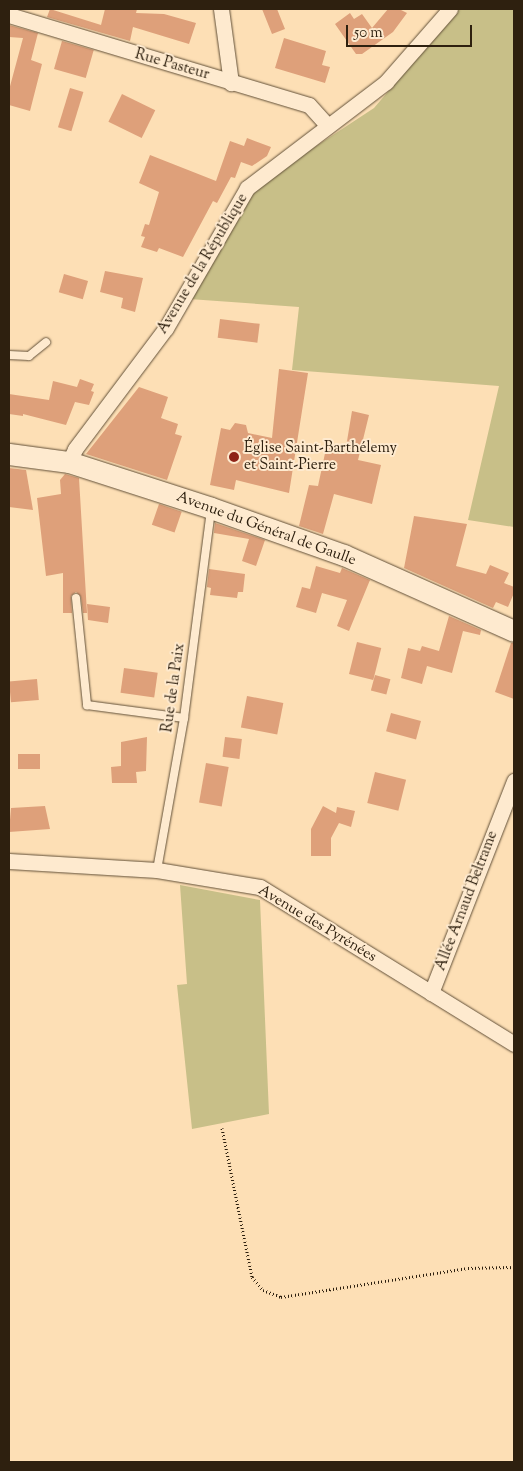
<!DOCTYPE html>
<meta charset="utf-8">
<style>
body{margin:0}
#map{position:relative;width:523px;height:1471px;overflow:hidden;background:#fddfb5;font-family:"Sorts Mill Goudy",serif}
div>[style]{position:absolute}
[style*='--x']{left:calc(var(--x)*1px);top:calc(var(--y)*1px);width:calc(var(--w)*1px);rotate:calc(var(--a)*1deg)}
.green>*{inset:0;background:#c8bf88}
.building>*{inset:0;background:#dea07a;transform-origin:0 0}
.path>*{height:3px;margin-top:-1.5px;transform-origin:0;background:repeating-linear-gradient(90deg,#2e200f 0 1px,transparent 0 3.5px)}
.roads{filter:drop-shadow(0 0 1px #625038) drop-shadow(0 0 1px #625038)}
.service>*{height:8px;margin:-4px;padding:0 4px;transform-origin:4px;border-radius:4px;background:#feeacf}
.minor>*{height:15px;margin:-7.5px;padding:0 7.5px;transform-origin:7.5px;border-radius:7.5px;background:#feeacf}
.secondary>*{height:21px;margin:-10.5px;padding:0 10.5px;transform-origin:10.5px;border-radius:10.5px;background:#feeacf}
.dots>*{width:14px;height:14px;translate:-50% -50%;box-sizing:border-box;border:2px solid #feeacf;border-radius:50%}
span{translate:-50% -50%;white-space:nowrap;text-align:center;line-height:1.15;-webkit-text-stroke:4px #feeacf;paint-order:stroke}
.street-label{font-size:15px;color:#2e200f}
.poi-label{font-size:15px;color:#2e200f}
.left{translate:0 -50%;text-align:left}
.frame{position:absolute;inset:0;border:10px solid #2e200f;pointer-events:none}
.scale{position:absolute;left:346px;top:25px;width:126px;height:22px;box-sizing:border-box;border:2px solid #2e200f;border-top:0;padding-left:6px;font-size:15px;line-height:18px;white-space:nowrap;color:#2e200f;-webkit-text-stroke:4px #feeacf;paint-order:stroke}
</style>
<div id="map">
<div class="green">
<div style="clip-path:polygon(459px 9px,514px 9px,514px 527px,468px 520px,499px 386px,292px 370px,299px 307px,189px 299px,248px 191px,374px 108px)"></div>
<div style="clip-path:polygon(180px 885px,260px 900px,269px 1114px,192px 1129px,177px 985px,187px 984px)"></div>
</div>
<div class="building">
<div style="clip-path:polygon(50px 9px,101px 25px,105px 9px,137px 9px,136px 13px,164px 14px,196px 23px,189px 44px,133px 27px,130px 41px,47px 17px)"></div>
<div style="clip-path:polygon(262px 9px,277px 9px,285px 29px,272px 34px)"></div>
<div style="clip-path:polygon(388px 9px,399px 9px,407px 13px,393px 32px,362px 54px,356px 54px,335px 24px,350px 13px,354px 19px,362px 14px,372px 28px)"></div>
<div style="clip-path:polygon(9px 25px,38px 33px,31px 60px,42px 64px,30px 111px,9px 105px,9px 90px,23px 38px,9px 37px)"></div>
<div style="clip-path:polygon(284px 38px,326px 51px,322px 65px,330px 67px,325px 83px,275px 68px)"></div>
<div style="left:62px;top:41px;width:33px;height:29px;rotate:16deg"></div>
<div style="left:70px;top:88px;width:14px;height:41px;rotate:17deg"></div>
<div style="left:122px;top:94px;width:37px;height:31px;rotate:26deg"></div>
<div style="clip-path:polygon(247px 138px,271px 147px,267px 156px,252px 166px,241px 162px,235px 178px,231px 177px,217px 203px,213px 201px,183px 257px,159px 248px,157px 252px,141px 247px,145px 237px,141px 236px,145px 224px,149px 225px,159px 192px,139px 183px,150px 155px,216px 181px,230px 141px,244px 146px)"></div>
<div style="clip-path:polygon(105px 271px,143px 278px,135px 312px,121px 308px,123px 298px,100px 292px)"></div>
<div style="left:64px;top:274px;width:25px;height:19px;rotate:16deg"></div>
<div style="left:220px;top:319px;width:40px;height:19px;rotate:7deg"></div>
<div style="clip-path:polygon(279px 369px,308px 373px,289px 493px,236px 480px,234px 490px,210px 485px,221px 428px,230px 430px,235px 423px,246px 425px,248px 433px,272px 438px)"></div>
<div style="clip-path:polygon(80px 379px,94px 384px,91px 391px,94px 392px,89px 405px,75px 402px,66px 425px,23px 414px,23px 416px,9px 414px,9px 394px,49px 400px,53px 381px,77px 387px)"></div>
<div style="clip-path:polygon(139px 387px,168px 397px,161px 418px,178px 424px,175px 434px,182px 436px,167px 480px,86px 454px)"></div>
<div style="clip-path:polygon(352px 411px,369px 415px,358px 460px,381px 465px,372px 504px,334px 494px,323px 534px,299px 526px,309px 485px,318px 486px,327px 444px,346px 447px)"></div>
<div style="clip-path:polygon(9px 468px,26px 470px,33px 510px,9px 507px)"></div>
<div style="clip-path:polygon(65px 474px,79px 478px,87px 613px,83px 613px,81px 597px,76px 592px,71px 596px,72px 613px,63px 613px,63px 573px,46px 576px,37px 498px,61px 494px,60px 480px)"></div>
<div style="left:159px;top:504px;width:24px;height:22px;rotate:19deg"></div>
<div style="clip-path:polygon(414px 516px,467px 524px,456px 566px,486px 574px,490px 565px,509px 573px,504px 583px,514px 587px,514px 593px,508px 607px,496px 602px,493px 608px,404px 568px)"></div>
<div style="clip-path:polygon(215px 523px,265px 540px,256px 566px,242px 561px,249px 539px,214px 533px)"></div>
<div style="clip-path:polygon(316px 566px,340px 573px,342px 568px,370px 580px,349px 631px,337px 626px,347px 600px,322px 593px,316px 613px,296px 607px,302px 587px,310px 589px)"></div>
<div style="clip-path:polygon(209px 569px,245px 574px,243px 592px,238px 592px,237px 598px,210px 595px,211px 588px,207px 587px)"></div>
<div style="clip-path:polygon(87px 604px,110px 607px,108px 623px,88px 620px)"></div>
<div style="clip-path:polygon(449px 616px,481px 630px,480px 635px,463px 631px,452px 673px,427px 666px,422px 684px,401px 678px,408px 648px,420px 651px,422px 646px,439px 651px)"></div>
<div style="left:357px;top:642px;width:25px;height:33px;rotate:14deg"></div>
<div style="clip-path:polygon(511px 643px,514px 643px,514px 699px,495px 692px)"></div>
<div style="left:124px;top:668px;width:34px;height:25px;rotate:8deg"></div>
<div style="left:375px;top:675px;width:16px;height:16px;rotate:15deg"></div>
<div style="left:37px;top:679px;width:21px;height:28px;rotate:85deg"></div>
<div style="left:247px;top:696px;width:37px;height:32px;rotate:11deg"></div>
<div style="left:391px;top:713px;width:31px;height:19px;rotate:15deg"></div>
<div style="clip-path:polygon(147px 737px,146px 771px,136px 772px,137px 783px,112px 783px,111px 767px,121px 766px,121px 742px)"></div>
<div style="left:225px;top:737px;width:17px;height:20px;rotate:7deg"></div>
<div style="left:18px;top:754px;width:22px;height:15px"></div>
<div style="left:206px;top:763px;width:23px;height:40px;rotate:10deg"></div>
<div style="left:375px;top:772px;width:32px;height:32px;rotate:14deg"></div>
<div style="clip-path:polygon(45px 806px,50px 829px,9px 832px,11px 808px)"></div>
<div style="clip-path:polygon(323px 806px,336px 813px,337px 807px,355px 811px,351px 827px,339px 823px,331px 838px,331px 856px,311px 856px,311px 829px)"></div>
</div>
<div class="path">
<div style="--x:222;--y:1128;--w:152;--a:78.6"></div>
<div style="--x:252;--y:1277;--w:17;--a:50"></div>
<div style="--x:263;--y:1290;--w:19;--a:21"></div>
<div style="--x:281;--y:1297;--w:189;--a:-8.8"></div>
<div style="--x:468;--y:1268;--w:46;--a:-1.2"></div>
</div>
<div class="roads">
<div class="service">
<div style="--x:9;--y:355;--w:20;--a:3"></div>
<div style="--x:29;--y:356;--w:22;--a:-39"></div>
<div style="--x:76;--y:598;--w:108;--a:84.1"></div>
<div style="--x:87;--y:705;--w:98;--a:7.6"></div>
<div style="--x:157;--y:870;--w:154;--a:-79.9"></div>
<div style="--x:184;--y:718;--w:211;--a:-82.6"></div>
</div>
<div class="minor">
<div style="--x:221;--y:9;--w:75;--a:82.3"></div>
<div style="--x:9;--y:15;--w:313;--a:16.7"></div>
<div style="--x:309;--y:105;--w:28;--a:48"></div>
<div style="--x:69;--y:462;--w:14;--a:-65"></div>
<div style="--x:75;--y:449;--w:151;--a:-53.1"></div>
<div style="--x:166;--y:328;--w:162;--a:-59.9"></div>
<div style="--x:247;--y:188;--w:175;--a:-37.3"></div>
<div style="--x:386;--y:82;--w:97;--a:-48.8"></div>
<div style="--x:9;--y:861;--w:148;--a:3.5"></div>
<div style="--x:157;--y:870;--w:104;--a:9.4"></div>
<div style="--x:260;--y:887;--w:299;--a:31.7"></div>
<div style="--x:431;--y:993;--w:228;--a:-68.6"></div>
</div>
<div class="secondary">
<div style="--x:9;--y:454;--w:61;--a:7.6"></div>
<div style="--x:69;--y:462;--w:149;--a:17.9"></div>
<div style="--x:211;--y:508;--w:141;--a:19.5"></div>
<div style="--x:344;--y:555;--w:186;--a:24.1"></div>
</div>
</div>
<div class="dots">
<div style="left:234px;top:457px;background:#8f2418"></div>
</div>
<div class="street-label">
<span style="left:172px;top:65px;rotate:16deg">Rue Pasteur</span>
<span style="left:203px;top:264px;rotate:-59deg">Avenue de la République</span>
<span style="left:266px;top:529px;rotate:20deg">Avenue du Général de Gaulle</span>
<span style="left:174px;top:688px;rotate:-82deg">Rue de la Paix</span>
<span style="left:467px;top:901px;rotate:-69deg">Allée Arnaud Beltrame</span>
<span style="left:317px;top:924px;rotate:31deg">Avenue des Pyrénées</span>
</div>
<div class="poi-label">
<span class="left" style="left:244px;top:457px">Église Saint-Barthélemy<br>et Saint-Pierre</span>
</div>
<div class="frame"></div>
<div class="scale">50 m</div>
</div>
